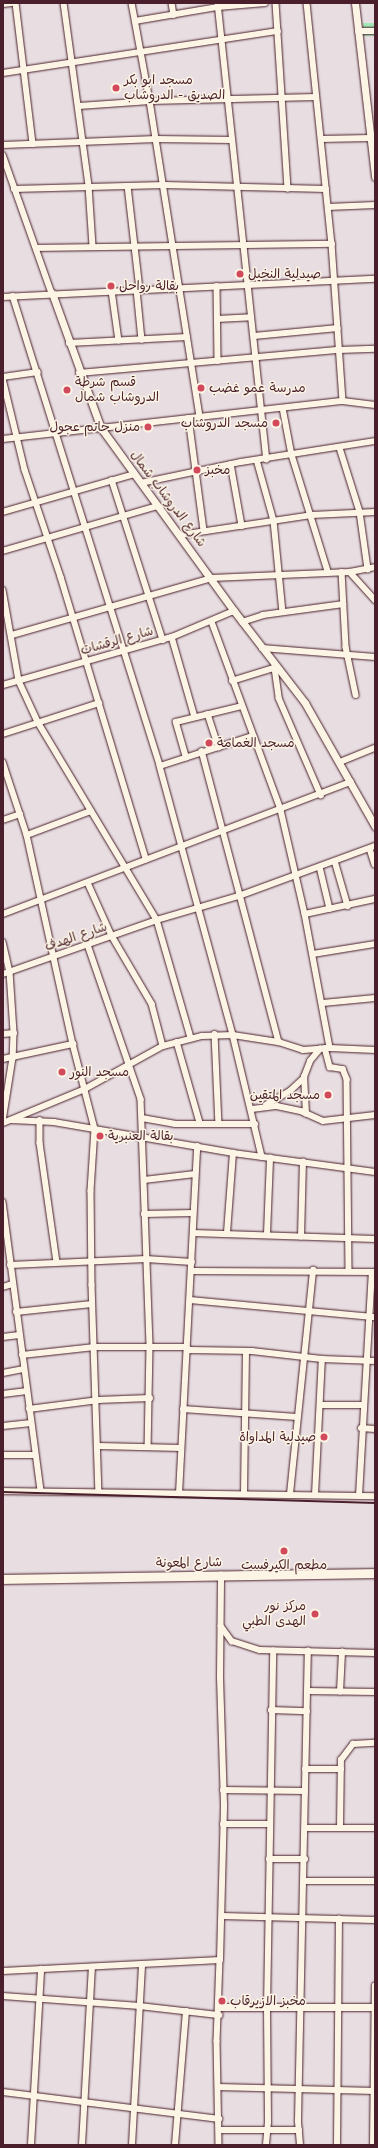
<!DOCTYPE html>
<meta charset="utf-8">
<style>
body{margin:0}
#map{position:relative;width:378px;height:2148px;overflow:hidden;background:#e8dee2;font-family:"Comic Neue","Playpen Sans Arabic",sans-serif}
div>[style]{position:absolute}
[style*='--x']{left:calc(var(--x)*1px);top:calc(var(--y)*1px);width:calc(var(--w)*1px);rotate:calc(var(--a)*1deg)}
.green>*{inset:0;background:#a1e9b7;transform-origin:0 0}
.roads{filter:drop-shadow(0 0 1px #4a1f2b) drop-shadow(0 0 1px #4a1f2b)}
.minor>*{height:5.5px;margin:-2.75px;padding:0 2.75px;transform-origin:2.75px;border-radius:2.75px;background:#fcf5e5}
.tertiary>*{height:7px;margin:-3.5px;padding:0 3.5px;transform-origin:3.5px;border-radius:3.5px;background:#fcf5e5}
.trunk>*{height:9px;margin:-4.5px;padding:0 4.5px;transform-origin:4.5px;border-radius:4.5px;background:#fcf5e5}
.rail>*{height:1.5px;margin:-0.75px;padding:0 0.75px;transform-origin:0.75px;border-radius:0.75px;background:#4a1f2b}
.dots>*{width:11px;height:11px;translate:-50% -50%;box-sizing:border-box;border:2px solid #fcf5e5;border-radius:50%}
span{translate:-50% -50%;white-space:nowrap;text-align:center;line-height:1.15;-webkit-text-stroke:3px #fcf5e5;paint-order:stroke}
.poi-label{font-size:13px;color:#4a1f2b}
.left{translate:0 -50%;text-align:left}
.right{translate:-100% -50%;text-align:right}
.street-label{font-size:13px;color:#4a1f2b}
.frame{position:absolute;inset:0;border:4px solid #4a1f2b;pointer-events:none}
</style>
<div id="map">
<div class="green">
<div style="left:363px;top:23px;width:12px;height:13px"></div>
</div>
<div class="roads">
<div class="minor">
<div style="--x:16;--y:3;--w:142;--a:83.1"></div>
<div style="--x:64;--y:3;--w:185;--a:82.2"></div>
<div style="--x:89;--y:186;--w:61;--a:86.2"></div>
<div style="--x:132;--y:3;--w:100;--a:79.6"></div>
<div style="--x:150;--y:101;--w:320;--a:81"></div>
<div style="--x:172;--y:3;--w:12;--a:81"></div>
<div style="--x:218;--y:3;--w:459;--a:83.9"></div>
<div style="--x:276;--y:3;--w:186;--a:86.3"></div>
<div style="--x:307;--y:3;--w:242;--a:84.1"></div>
<div style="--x:332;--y:244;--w:157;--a:86"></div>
<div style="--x:3;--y:4;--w:8;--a:-7"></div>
<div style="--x:135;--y:21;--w:84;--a:-9.6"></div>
<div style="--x:218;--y:7;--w:47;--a:-4.9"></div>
<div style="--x:358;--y:31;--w:17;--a:0"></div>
<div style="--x:3;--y:73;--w:278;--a:-8.7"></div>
<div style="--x:79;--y:106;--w:71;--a:-4"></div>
<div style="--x:150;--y:101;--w:166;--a:-1.4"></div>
<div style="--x:321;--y:139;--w:49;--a:-1.2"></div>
<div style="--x:3;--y:145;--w:153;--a:-2.2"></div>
<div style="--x:156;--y:139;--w:76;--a:0.8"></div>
<div style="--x:3;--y:155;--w:146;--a:70.5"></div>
<div style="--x:128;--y:186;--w:105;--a:83.4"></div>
<div style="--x:14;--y:189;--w:150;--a:-1.5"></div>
<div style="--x:164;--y:185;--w:162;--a:1.4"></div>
<div style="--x:328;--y:207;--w:47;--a:-2.4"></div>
<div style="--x:36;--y:248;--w:296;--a:-0.8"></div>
<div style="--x:217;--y:286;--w:75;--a:89.2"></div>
<div style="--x:137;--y:290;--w:50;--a:84.3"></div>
<div style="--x:112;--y:291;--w:50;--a:82"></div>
<div style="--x:13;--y:296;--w:492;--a:72.6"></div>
<div style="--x:160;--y:766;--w:279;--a:74.8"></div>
<div style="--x:233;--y:1035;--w:125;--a:76.6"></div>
<div style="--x:3;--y:297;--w:372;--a:-2.8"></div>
<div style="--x:217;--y:319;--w:34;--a:-3"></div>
<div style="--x:254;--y:336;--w:84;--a:-5.4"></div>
<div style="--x:69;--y:343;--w:118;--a:-2.9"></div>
<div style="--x:79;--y:373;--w:261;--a:-5.1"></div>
<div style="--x:339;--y:350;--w:36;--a:-2"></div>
<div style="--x:3;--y:377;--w:35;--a:-8"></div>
<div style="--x:3;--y:379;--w:94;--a:76.4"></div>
<div style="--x:25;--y:470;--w:113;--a:71.4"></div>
<div style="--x:61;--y:577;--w:295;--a:73.2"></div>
<div style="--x:283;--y:408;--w:48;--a:79.2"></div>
<div style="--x:292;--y:455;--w:121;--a:72.8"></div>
<div style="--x:189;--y:418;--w:113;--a:82.4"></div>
<div style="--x:3;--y:439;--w:342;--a:-6.4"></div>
<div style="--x:343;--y:401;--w:32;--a:7"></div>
<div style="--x:340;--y:448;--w:67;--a:72.6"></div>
<div style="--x:360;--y:512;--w:58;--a:82"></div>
<div style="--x:257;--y:460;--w:63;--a:74.4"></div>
<div style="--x:274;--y:521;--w:91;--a:84.4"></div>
<div style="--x:231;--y:464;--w:63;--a:79.9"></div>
<div style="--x:112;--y:480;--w:168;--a:72.3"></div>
<div style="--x:141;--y:483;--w:102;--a:-11.9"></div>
<div style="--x:241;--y:462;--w:136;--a:-8.9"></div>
<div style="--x:3;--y:512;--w:137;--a:-16.1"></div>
<div style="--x:180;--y:535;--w:134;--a:-8.6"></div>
<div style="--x:312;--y:515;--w:63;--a:-2.7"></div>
<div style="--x:3;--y:551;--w:161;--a:-16.2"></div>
<div style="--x:342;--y:572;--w:75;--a:86.9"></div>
<div style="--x:346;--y:647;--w:49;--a:78.2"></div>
<div style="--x:350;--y:572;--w:38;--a:48"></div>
<div style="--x:3;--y:590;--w:92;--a:80"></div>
<div style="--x:19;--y:681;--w:45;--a:65.1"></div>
<div style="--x:38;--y:722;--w:231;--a:59"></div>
<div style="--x:157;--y:920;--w:123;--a:73.9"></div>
<div style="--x:212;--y:622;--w:200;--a:69.8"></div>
<div style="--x:281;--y:810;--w:107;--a:77"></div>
<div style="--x:305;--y:914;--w:136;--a:79.4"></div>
<div style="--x:242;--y:622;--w:22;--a:-18"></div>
<div style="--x:263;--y:615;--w:81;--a:-7.8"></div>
<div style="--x:12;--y:635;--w:208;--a:-15.9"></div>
<div style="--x:212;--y:578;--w:138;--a:-2.5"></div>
<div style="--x:350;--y:572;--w:25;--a:-11"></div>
<div style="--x:172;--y:637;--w:83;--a:74"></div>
<div style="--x:262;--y:648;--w:113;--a:4.6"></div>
<div style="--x:275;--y:668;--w:30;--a:82"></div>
<div style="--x:279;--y:698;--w:106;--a:66.6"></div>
<div style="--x:232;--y:681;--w:47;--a:-17.3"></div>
<div style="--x:3;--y:685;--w:176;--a:-15.9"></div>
<div style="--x:172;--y:637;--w:67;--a:-22.8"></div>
<div style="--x:208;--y:714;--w:35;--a:72"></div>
<div style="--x:3;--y:734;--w:101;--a:-17.9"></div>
<div style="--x:202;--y:751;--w:301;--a:75.2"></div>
<div style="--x:186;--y:758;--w:37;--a:-106"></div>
<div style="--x:176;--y:722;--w:68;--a:-13.6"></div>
<div style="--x:3;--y:762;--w:77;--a:71.8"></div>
<div style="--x:27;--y:835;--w:214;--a:77.6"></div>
<div style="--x:73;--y:1044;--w:88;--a:75.5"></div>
<div style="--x:95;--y:1129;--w:62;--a:93.7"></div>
<div style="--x:91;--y:1191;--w:94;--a:89.4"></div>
<div style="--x:92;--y:1285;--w:207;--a:88.1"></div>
<div style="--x:340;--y:762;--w:38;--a:-22"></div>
<div style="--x:160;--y:766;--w:98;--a:-17.9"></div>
<div style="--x:3;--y:820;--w:18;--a:-19"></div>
<div style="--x:27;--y:835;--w:68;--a:-20.6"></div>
<div style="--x:370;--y:849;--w:16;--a:72"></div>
<div style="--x:335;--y:861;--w:47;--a:73.9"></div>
<div style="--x:320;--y:867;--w:43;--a:76.6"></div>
<div style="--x:88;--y:883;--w:58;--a:65.6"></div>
<div style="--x:112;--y:936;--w:79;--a:59.5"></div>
<div style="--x:152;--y:1004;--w:43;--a:75.3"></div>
<div style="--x:3;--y:914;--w:372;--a:-20.8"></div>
<div style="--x:305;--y:914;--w:72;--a:-12.1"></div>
<div style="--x:3;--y:942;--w:31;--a:77"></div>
<div style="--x:10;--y:972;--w:61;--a:86.2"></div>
<div style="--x:14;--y:1033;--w:25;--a:92"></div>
<div style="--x:13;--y:1058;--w:64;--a:99"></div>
<div style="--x:88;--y:945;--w:163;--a:71"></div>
<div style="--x:141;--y:1099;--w:248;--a:87.9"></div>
<div style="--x:150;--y:1347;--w:100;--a:91.1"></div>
<div style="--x:313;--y:954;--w:63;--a:-9.2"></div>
<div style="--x:3;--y:974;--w:163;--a:-19.3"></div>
<div style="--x:157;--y:920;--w:85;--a:-16.3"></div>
<div style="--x:239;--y:896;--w:145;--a:-20.2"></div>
<div style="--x:323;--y:1003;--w:52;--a:-5.5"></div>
<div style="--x:3;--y:1034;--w:11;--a:-5"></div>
<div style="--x:215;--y:1034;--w:90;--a:87.5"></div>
<div style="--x:177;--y:1042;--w:84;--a:74.1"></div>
<div style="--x:325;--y:1048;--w:20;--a:75"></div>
<div style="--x:330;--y:1067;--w:13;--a:9"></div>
<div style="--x:343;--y:1069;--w:11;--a:68"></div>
<div style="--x:347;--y:1079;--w:192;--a:89.4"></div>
<div style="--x:3;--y:1059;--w:72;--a:-12.1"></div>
<div style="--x:266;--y:1105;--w:28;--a:-30"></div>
<div style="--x:290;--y:1091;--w:19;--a:-43"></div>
<div style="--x:252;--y:1109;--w:25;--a:-7"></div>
<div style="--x:277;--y:1106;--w:25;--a:12"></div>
<div style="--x:301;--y:1111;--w:24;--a:24"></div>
<div style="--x:323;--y:1121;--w:52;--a:-6.6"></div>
<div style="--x:306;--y:1114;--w:37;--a:-93"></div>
<div style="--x:304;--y:1077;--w:17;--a:-69"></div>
<div style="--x:310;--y:1061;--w:16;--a:-50"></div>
<div style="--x:142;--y:1118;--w:34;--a:10"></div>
<div style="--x:175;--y:1124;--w:80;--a:0"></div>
<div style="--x:11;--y:1120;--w:43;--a:2.7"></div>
<div style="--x:54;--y:1122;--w:182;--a:9.8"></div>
<div style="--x:233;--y:1153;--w:143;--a:7.6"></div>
<div style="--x:40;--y:1120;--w:23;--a:90"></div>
<div style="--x:40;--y:1143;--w:120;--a:81.9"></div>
<div style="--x:3;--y:1123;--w:89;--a:-22.5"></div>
<div style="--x:85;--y:1089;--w:89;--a:-28.9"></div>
<div style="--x:163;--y:1046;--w:40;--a:-14.4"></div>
<div style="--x:202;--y:1036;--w:31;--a:-2"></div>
<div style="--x:233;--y:1035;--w:47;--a:8.7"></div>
<div style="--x:279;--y:1042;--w:25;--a:18"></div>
<div style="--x:303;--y:1050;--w:27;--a:-4"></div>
<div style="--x:330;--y:1048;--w:45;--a:2.5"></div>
<div style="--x:144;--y:1180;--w:51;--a:-6.7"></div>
<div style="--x:3;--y:1202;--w:291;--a:82.5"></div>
<div style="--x:144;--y:1214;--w:49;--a:-1.2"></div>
<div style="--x:193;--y:1233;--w:182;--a:1.9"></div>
<div style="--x:227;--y:1233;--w:80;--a:-85.7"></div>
<div style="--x:267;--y:1234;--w:76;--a:-87.7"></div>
<div style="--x:301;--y:1237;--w:75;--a:-88.5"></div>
<div style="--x:10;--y:1265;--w:136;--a:-2.5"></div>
<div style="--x:146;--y:1259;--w:46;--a:3.7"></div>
<div style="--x:192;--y:1271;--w:183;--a:0.3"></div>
<div style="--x:3;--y:1287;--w:9;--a:-18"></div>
<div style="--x:190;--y:1300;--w:186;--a:5.3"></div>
<div style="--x:16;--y:1312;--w:76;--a:-6"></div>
<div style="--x:3;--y:1337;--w:16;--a:-7"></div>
<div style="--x:22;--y:1355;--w:73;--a:-6.3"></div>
<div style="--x:95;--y:1347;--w:91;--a:0"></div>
<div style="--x:186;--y:1347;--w:5;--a:37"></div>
<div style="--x:190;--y:1350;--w:62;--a:0.9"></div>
<div style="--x:252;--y:1351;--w:70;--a:6.5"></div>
<div style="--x:322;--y:1359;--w:53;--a:2.2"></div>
<div style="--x:3;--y:1373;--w:21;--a:-11"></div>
<div style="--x:3;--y:1394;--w:24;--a:-7"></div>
<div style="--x:320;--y:1405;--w:43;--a:0"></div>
<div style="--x:29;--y:1409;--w:70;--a:-7.4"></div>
<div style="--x:98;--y:1400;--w:52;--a:-2.2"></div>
<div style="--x:183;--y:1409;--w:114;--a:4"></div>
<div style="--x:3;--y:1426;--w:28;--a:-6"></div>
<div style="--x:361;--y:1428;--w:14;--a:4"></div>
<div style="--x:99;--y:1446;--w:82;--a:1.4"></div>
<div style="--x:3;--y:1455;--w:32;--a:0"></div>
<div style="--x:3;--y:1491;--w:372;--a:0.8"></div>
<div style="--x:179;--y:1494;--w:348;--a:-87"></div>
<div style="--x:244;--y:1494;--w:142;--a:-89.2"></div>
<div style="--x:290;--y:1494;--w:225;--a:-84.1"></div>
<div style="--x:315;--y:1495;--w:136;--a:-87.1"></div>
<div style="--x:359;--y:1496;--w:224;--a:-86.7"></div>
<div style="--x:221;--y:1626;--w:19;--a:54"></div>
<div style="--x:232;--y:1641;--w:29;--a:18"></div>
<div style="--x:260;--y:1650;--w:115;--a:1.5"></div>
<div style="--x:308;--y:1691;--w:67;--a:0.9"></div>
<div style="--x:340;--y:1692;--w:40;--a:-87.1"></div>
<div style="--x:271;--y:1710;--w:36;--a:2"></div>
<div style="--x:305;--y:1769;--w:36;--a:0"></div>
<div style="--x:223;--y:1790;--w:82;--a:0.7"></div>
<div style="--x:223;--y:1824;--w:47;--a:0"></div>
<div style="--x:305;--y:1828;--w:70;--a:0"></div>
<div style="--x:340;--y:1828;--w:68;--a:-89.2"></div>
<div style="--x:341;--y:1760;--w:20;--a:-53"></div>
<div style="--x:353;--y:1744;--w:22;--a:-3"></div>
<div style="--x:269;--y:1859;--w:36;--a:0"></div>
<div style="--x:305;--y:1881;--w:70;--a:0"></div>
<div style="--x:222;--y:1916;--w:153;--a:1.5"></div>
<div style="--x:220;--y:1960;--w:155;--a:-88.5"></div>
<div style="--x:224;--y:1805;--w:128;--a:-91.8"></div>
<div style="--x:220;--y:1677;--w:102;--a:-89.4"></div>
<div style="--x:3;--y:1971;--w:217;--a:-2.9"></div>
<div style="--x:220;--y:1960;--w:81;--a:92.1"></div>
<div style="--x:217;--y:2041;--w:104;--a:88.9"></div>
<div style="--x:3;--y:1996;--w:137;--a:4.2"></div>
<div style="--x:140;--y:2006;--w:80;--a:6.5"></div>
<div style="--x:218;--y:2087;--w:157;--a:1.5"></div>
<div style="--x:3;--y:2092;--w:218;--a:7.1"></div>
<div style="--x:219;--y:2130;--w:80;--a:0"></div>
<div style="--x:31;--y:2145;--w:176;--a:-86.7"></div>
<div style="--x:82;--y:2145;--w:178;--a:-86.8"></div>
<div style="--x:132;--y:2145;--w:180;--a:-86.8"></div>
<div style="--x:175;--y:2145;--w:134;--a:-85.3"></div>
<div style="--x:266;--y:2145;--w:23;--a:-85"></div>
<div style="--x:268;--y:2122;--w:114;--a:-90.5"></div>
<div style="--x:267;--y:2008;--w:357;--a:-89"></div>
<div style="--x:300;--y:2145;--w:24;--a:-95"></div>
<div style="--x:298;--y:2121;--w:470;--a:-88.8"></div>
<div style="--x:337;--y:2145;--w:226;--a:-89.5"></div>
<div style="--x:373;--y:2145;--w:159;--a:-89.3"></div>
</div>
<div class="tertiary">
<div style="--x:355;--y:3;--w:175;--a:83.4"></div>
<div style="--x:52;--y:293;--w:144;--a:70.1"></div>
<div style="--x:101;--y:428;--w:226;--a:54"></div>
<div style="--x:234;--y:611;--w:116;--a:52.3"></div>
<div style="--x:305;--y:703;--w:142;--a:60.4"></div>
<div style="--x:220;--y:2007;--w:155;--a:0"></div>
</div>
<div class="trunk">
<div style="--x:3;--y:1579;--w:372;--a:-0.9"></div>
</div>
</div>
<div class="rail">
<div style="--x:3;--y:1492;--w:372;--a:1.7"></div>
</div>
<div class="dots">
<div style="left:116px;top:88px;background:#d1495b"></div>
<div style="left:240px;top:274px;background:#d1495b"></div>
<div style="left:111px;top:286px;background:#d1495b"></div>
<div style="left:201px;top:388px;background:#d1495b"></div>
<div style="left:67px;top:390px;background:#d1495b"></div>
<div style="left:276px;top:423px;background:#d1495b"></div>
<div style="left:148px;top:427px;background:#d1495b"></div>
<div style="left:197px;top:470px;background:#d1495b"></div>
<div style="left:209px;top:743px;background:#d1495b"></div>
<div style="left:62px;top:1072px;background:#d1495b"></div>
<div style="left:328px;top:1095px;background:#d1495b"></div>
<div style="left:100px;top:1136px;background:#d1495b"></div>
<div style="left:324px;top:1437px;background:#d1495b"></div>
<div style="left:284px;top:1551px;background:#d1495b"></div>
<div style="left:315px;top:1614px;background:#d1495b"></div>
<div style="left:222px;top:2001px;background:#d1495b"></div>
</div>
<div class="poi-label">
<span class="left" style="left:124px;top:88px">مسجد ابو بكر<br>الصديق - الدروشاب</span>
<span class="left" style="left:248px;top:274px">صيدلية النخيل</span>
<span class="left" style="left:119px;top:286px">بقالة رواحل</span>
<span class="left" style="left:75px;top:390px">قسم شرطة<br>الدروشاب شمال</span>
<span class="left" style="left:209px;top:388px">مدرسة عمو غضب</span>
<span class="right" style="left:268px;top:423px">مسجد الدروشاب</span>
<span class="right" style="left:140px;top:427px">منزل حاتم عجول</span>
<span class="left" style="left:205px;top:470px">مخبز</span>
<span class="left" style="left:217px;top:743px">مسجد الغمامة</span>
<span class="left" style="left:70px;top:1072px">مسجد النور</span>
<span class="right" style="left:320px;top:1095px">مسجد المتقين</span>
<span class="left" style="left:108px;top:1136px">بقالة العنبرية</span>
<span class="right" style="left:316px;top:1437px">صيدلية المداواة</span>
<span style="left:284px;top:1565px">مطعم الكيرفست</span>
<span class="right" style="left:306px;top:1614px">مركز نور<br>الهدى الطبي</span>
<span class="left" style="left:230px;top:2001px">مخبز الازيرقاب</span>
</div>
<div class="street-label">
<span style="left:168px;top:499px;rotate:53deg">شارع الدروشاب شمال</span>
<span style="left:117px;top:641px;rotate:-16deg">شارع الرقشات</span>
<span style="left:76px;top:937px;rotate:-19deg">شارع الهدف</span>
<span style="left:189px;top:1563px;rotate:-1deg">شارع المعونة</span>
</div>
<div class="frame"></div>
</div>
